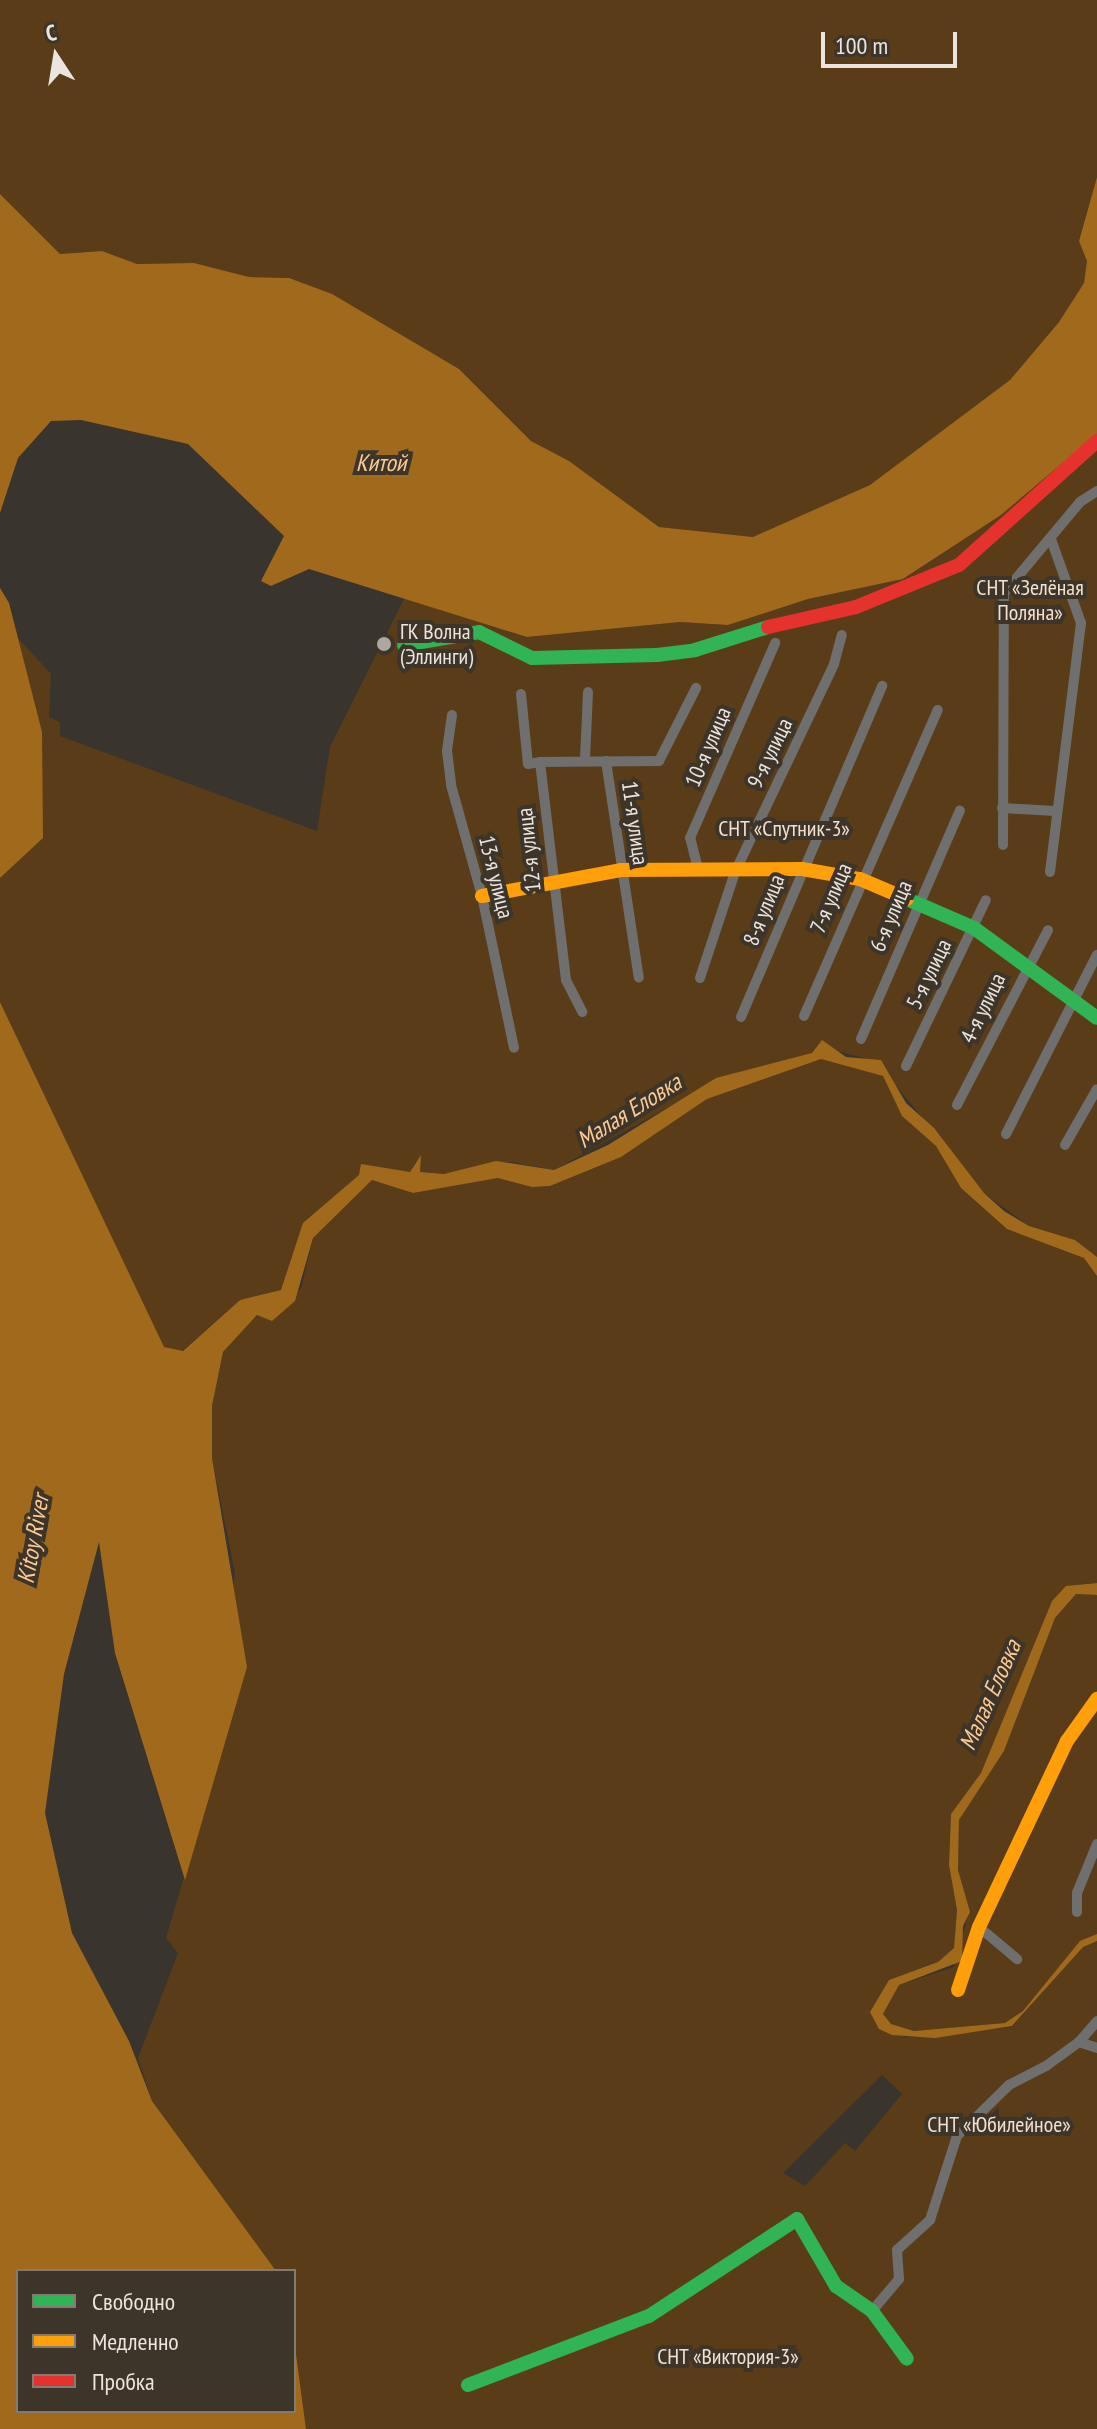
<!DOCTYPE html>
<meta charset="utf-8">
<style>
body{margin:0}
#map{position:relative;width:1097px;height:2429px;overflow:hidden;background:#39342e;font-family:"PT Sans Narrow",sans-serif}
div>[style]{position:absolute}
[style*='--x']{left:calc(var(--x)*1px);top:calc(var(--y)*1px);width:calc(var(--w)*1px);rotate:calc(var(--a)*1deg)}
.green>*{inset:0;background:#5a3d18}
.water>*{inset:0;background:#a1691c}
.street>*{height:10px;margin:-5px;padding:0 5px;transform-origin:5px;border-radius:5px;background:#6f6f6f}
.fast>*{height:14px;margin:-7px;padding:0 7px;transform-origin:7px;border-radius:7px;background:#30b455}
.slow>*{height:14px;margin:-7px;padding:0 7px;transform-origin:7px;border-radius:7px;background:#ff9f0a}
.jam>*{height:14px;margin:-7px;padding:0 7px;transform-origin:7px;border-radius:7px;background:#e5322d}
.dots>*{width:22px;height:22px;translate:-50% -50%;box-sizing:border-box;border:4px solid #3d342a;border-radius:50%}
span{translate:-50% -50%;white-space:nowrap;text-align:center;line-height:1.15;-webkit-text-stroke:8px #3d342a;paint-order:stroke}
.park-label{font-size:22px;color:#f2e1cf}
.poi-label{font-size:22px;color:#ebe5df}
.left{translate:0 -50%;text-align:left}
.street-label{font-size:22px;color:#ebe5df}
.water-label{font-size:24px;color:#fcca94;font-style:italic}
.legend{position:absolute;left:16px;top:2269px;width:280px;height:144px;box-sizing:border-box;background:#3d342a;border:2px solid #837b72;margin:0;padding:10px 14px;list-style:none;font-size:24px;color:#ebe5df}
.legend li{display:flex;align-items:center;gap:16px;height:40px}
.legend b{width:40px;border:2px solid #837b72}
.north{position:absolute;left:16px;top:16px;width:80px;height:80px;-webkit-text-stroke:6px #3d342a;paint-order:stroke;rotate:348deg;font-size:22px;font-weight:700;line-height:32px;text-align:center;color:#ebe5df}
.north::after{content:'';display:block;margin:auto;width:28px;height:36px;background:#ebe5df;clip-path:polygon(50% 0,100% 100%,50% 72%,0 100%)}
.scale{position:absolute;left:821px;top:32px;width:136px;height:36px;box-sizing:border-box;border:4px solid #ebe5df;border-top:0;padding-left:10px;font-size:24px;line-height:28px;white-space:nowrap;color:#ebe5df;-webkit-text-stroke:6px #3d342a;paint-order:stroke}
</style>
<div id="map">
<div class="green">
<div style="clip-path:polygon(0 0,1097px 0,1097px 177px,1079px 240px,1087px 261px,1084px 283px,1059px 322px,1010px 380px,870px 485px,753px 537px,659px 527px,569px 461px,531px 441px,459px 369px,289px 278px,249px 277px,194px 263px,137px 264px,102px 251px,60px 254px,0 194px)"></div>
<div style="clip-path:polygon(1097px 434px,1097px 1257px,1075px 1240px,1029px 1226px,984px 1193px,876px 1061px,817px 1046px,812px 1053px,711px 1084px,554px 1170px,512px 1162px,444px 1174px,419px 1172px,416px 1161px,410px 1172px,367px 1168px,310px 1221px,281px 1290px,240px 1300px,182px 1351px,163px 1347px,0 1002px,0 878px,43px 838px,15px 635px,51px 674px,49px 717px,60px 722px,60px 736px,317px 831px,330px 747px,405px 597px,527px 637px,680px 622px,728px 625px,808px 599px,904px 579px,1001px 515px)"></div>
<div style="clip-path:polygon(evenodd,821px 1059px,883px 1076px,902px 1116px,936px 1146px,961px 1188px,1007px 1229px,1084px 1258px,1097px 1276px,1097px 1583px,1080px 1584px,1052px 1601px,981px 1773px,951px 1814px,949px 1865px,957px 1910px,954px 1948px,938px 1962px,889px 1980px,870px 2012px,905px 2037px,1012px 2027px,1083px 1946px,1097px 1941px,1097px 2429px,306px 2429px,294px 2339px,294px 2271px,276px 2271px,215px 2188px,152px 2101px,138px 2058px,178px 1953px,166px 1938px,210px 1790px,235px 1573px,212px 1458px,212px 1406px,223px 1352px,254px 1318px,301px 1289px,313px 1238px,372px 1180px,413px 1193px,498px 1178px,532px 1187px,550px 1186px,621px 1157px,707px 1099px,821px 1059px,882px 2075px,902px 2094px,855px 2151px,845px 2143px,805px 2186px,783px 2173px,882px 2075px)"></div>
<div style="clip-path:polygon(1076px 1594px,1097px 1595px,1097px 1934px,1080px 1942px,1023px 2012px,1005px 2023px,914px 2031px,891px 2024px,883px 2014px,899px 1985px,954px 1967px,969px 1912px,958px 1870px,959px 1820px,1004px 1751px,1055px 1618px)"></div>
</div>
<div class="water">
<div style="clip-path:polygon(1097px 177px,1097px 434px,1001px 515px,903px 579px,808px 599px,728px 625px,680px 622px,527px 637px,309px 569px,271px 586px,261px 581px,284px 536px,188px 444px,81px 420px,51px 421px,18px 458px,0 513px,0 194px,60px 254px,102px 251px,137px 264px,194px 263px,249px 277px,289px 278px,332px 294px,459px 369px,531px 441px,569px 461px,659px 527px,753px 537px,870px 485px,1010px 380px,1059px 322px,1084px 283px,1087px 261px,1079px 241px)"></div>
<div style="clip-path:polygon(0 588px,9px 603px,42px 732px,43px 838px,0 878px)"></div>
<div style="clip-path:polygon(0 1002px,164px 1347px,183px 1351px,240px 1300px,281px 1290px,303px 1223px,359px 1175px,361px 1164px,410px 1172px,421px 1155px,420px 1172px,444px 1174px,496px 1161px,554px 1170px,608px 1145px,716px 1078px,812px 1053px,822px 1040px,846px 1057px,881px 1060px,906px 1103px,934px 1128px,984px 1193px,1004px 1211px,1029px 1226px,1075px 1240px,1097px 1257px,1097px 1276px,1084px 1258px,1007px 1229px,961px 1188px,936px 1146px,902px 1116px,883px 1076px,821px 1059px,707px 1099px,621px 1157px,550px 1186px,532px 1187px,498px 1178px,413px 1193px,372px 1180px,313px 1238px,295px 1301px,272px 1321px,257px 1315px,223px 1352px,212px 1406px,212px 1458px,247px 1667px,185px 1880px,115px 1653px,99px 1542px,64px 1674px,45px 1813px,72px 1933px,129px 2041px,152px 2101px,276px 2271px,18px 2271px,18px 2411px,294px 2411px,294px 2339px,306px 2429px,0 2429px)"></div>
<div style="clip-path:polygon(1097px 1583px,1097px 1595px,1076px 1594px,1055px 1618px,1004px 1751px,959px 1820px,958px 1870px,970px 1912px,963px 1926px,962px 1961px,899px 1985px,883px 2014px,891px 2024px,914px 2031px,1005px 2023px,1023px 2011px,1080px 1941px,1097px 1934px,1097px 1941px,1083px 1947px,1012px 2026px,935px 2038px,892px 2035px,879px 2029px,870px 2012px,889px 1980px,938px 1962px,954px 1948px,957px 1910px,949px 1865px,951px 1814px,981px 1773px,1052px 1601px,1066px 1586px)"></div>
</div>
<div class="street">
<div style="--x:521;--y:694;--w:70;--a:84.3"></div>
<div style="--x:528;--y:764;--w:12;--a:-9"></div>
<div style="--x:540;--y:762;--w:220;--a:83.2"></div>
<div style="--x:566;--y:980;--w:36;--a:63"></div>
<div style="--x:452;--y:715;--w:36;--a:98"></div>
<div style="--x:447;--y:751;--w:34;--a:83"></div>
<div style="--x:451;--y:785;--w:115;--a:74.4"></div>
<div style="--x:482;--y:896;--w:155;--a:78.1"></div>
<div style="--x:585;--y:759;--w:67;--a:-87.4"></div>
<div style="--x:606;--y:761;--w:219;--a:81.4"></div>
<div style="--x:540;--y:762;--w:119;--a:-0.5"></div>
<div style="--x:659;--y:761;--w:82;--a:-63.1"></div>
<div style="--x:1002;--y:808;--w:53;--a:3.2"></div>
<div style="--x:1003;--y:845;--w:252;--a:-89.8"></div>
<div style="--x:1004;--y:593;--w:119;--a:-50.1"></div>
<div style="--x:1080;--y:502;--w:20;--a:-33"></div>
<div style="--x:698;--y:869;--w:32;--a:-104"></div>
<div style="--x:690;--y:838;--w:213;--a:-66.4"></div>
<div style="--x:1050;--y:872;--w:251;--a:-82.9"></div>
<div style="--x:1081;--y:623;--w:89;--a:-109.7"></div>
<div style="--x:700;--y:978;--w:112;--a:-71.7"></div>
<div style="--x:735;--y:872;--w:230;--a:-64.5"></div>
<div style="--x:834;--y:664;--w:30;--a:-75"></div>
<div style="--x:804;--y:1016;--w:334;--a:-66.4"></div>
<div style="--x:741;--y:1017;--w:360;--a:-66.9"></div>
<div style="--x:861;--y:1039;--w:249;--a:-66.6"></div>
<div style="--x:906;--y:1066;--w:184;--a:-64.3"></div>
<div style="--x:957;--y:1105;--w:197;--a:-62.5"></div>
<div style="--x:1006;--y:1134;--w:201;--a:-63.1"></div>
<div style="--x:1065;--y:1145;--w:64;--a:-60.3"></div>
<div style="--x:1077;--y:1912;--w:19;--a:-90"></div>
<div style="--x:1077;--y:1893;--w:53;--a:-67.8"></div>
<div style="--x:979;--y:1927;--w:50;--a:40.1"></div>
<div style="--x:1079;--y:2042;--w:19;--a:18"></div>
<div style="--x:872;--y:2311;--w:42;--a:-49.8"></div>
<div style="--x:899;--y:2279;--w:29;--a:-94"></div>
<div style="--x:897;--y:2250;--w:45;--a:-42.3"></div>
<div style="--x:930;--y:2220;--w:88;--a:-72.2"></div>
<div style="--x:957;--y:2136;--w:73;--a:-44.4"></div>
<div style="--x:1009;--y:2085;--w:42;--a:-27.2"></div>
<div style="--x:1046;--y:2066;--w:41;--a:-36"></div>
<div style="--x:1079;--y:2042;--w:28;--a:-49"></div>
</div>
<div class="fast">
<div style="--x:404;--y:645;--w:76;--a:-9.8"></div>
<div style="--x:479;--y:632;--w:59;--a:26.1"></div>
<div style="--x:532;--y:658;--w:125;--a:-1.4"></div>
<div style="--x:657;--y:655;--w:38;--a:-7"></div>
<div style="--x:695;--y:650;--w:77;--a:-17.5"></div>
<div style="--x:907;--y:899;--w:73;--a:23.4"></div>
<div style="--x:974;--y:928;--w:152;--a:36.2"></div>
<div style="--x:468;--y:2385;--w:194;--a:-20.9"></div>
<div style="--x:649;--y:2316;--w:177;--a:-33.2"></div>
<div style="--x:797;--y:2219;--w:78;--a:59.8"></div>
<div style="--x:836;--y:2286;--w:44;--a:34.8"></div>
<div style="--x:872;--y:2311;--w:59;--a:53.9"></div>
</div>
<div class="slow">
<div style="--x:482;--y:896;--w:141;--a:-10.6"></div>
<div style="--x:621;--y:870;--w:181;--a:-0.3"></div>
<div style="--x:802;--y:869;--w:59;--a:9.8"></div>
<div style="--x:860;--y:879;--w:51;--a:23.1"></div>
<div style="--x:958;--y:1990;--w:66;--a:-71.6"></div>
<div style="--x:979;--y:1927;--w:206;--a:-64.7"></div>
<div style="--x:1067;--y:1741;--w:52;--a:-54.5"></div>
</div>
<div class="jam">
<div style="--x:768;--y:627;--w:90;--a:-12.8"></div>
<div style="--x:856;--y:607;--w:111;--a:-22.2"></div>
<div style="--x:959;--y:565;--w:186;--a:-41.9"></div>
</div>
<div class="dots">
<div style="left:384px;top:644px;background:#ada7a1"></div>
</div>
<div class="park-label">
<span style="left:1030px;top:600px">СНТ «Зелёная<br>Поляна»</span>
<span style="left:784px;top:829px">СНТ «Спутник-3»</span>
<span style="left:999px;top:2125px">СНТ «Юбилейное»</span>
<span style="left:728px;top:2357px">СНТ «Виктория-3»</span>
</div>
<div class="poi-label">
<span class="left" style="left:400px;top:644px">ГК Волна<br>(Эллинги)</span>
</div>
<div class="street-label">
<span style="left:708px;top:747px;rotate:-67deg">10-я улица</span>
<span style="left:770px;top:753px;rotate:-64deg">9-я улица</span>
<span style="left:635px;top:823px;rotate:82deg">11-я улица</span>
<span style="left:529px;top:850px;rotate:-96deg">12-я улица</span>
<span style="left:496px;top:877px;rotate:76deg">13-я улица</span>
<span style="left:831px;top:898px;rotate:-67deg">7-я улица</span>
<span style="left:764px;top:910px;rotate:-68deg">8-я улица</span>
<span style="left:891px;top:916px;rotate:-67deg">6-я улица</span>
<span style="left:929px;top:974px;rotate:-64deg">5-я улица</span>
<span style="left:983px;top:1008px;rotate:-64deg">4-я улица</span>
</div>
<div class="water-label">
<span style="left:381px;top:463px">Китой</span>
<span style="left:629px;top:1111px;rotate:-32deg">Малая Еловка</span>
<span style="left:33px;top:1539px;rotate:-80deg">Kitoy River</span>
<span style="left:990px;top:1695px;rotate:-66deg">Малая Еловка</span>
</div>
<ul class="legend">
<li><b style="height:10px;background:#30b455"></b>Свободно</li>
<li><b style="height:10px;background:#ff9f0a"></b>Медленно</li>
<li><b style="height:10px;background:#e5322d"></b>Пробка</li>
</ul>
<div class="north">С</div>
<div class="scale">100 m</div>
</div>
